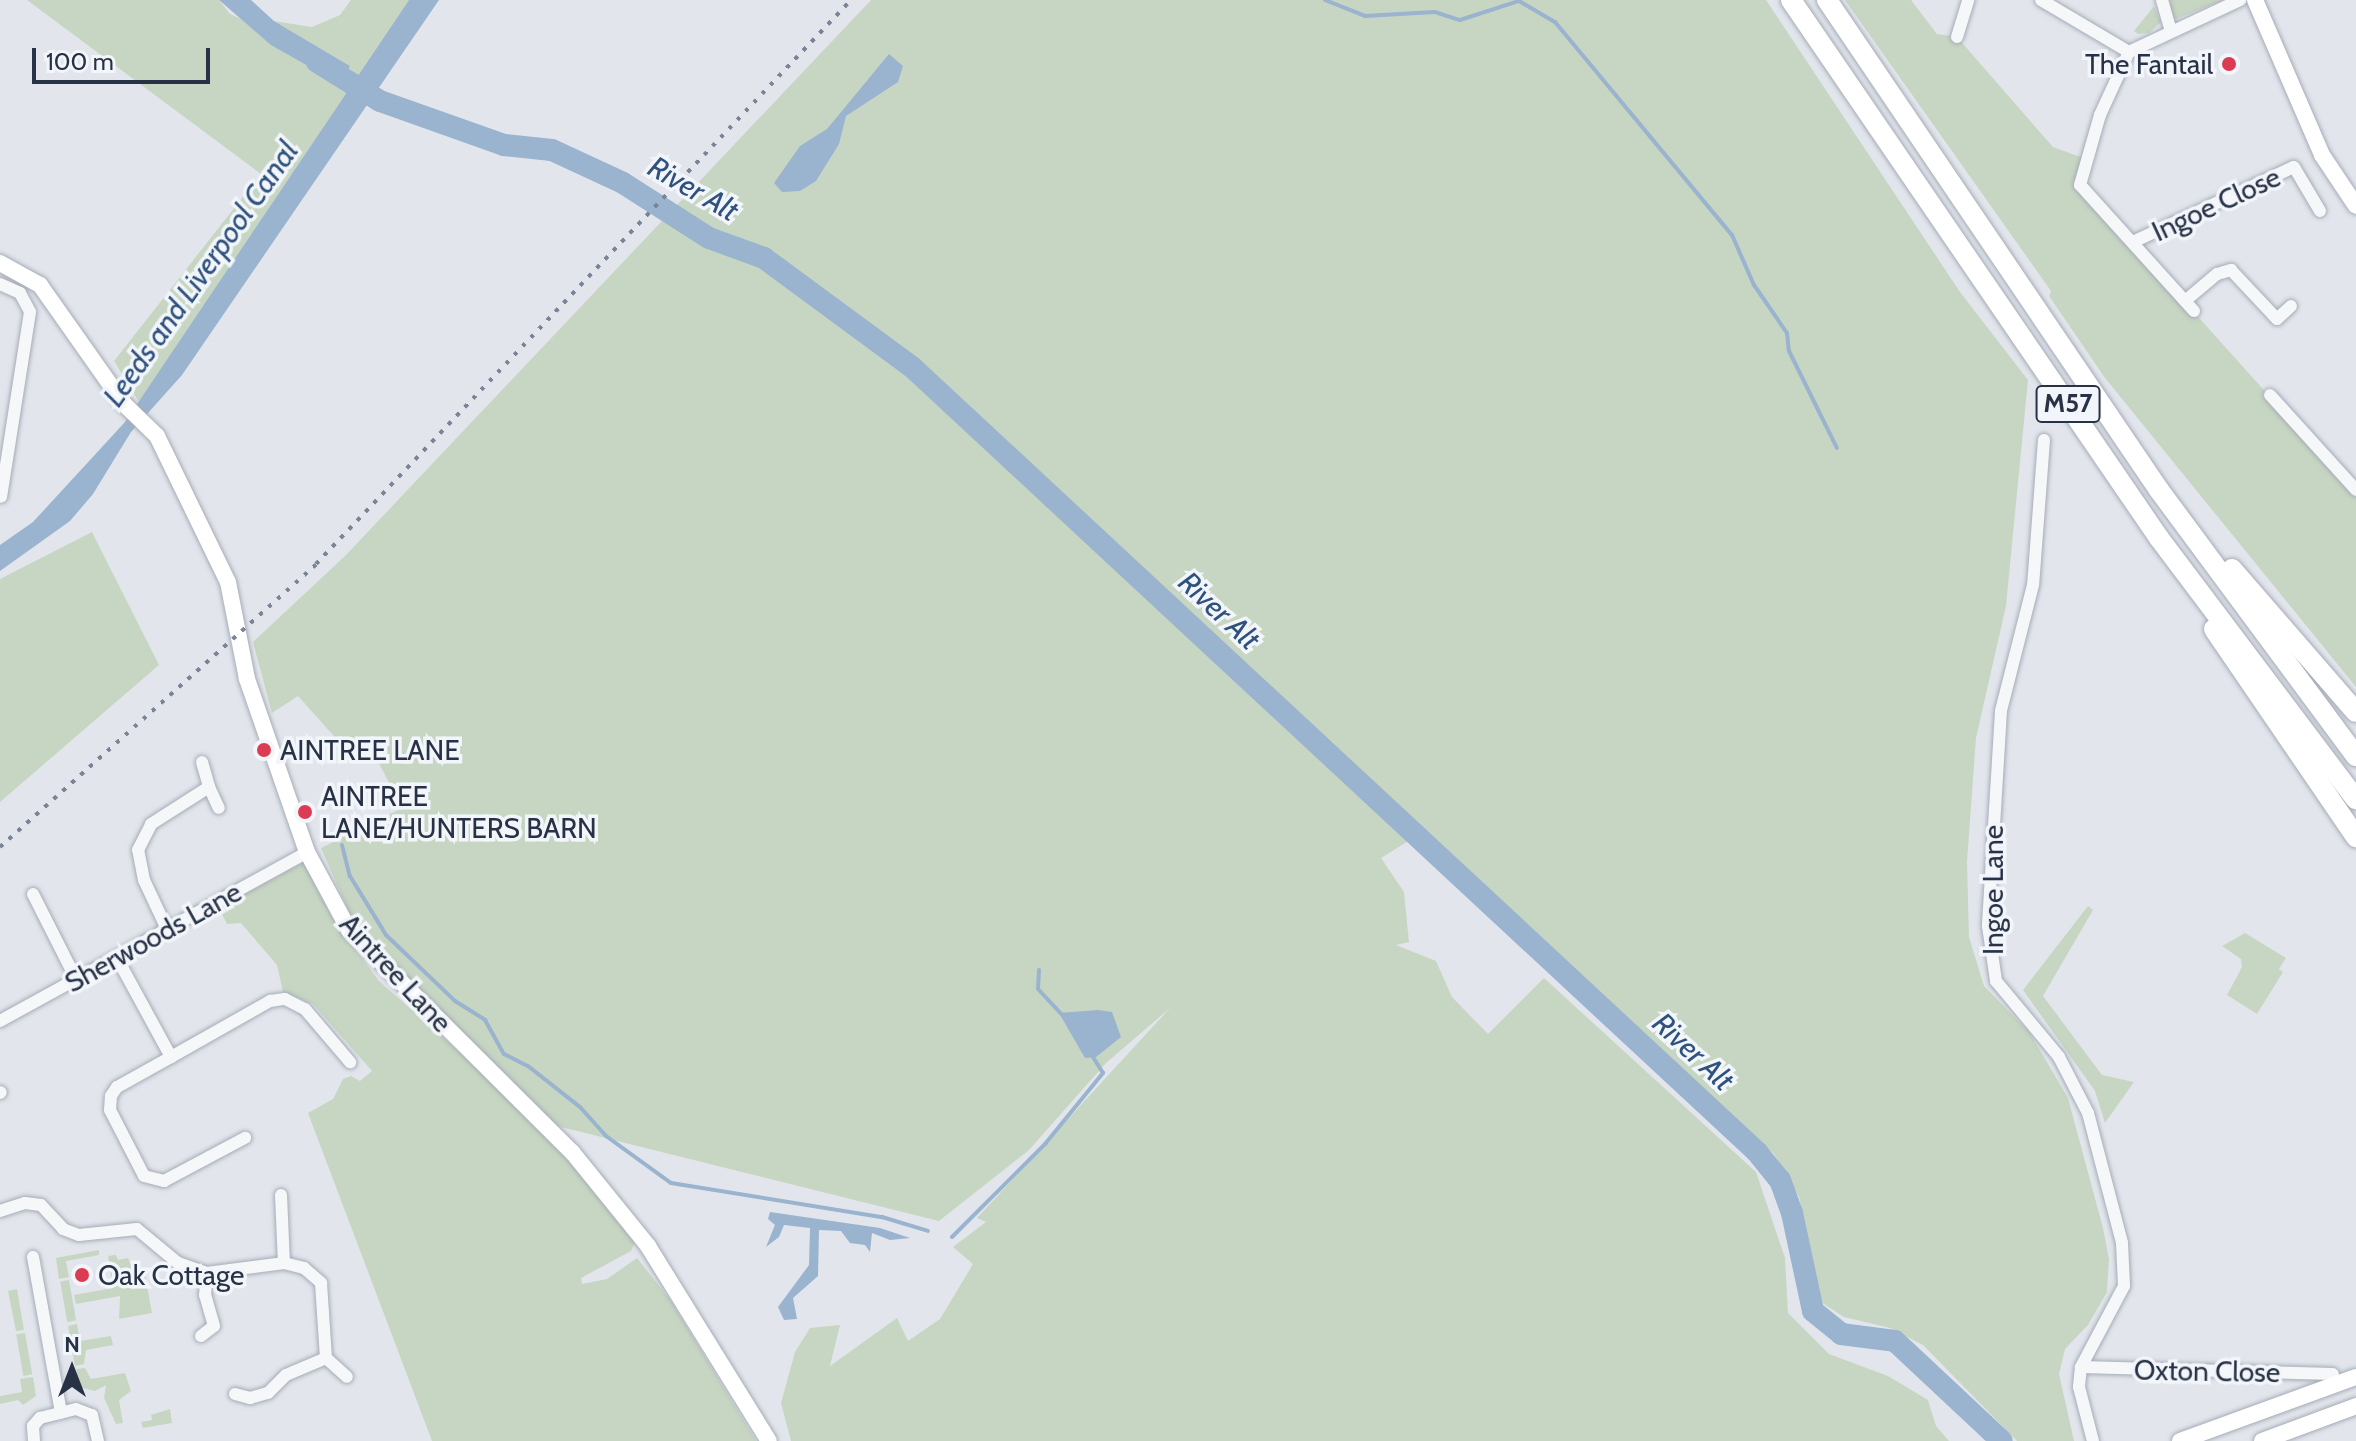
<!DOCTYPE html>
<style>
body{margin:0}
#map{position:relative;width:2356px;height:1441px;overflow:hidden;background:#e2e6ec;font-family:Cabin,sans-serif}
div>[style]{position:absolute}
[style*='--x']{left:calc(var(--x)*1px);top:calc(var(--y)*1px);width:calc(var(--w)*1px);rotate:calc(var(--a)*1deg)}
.green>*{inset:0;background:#c7d6c2;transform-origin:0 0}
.water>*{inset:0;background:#9ab3cf}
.stream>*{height:4px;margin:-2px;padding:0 2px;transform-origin:2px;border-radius:2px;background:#9ab3cf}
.river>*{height:22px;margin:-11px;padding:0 11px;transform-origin:11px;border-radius:11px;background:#9ab3cf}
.roads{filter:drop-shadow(0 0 2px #a6acb7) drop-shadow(0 0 2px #a6acb7)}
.minor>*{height:12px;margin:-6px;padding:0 6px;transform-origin:6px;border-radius:6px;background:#f5f7f9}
.major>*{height:16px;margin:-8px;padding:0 8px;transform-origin:8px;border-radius:8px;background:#fff}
.highway>*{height:20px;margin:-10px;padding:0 10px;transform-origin:10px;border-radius:10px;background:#fff}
.rail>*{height:4px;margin-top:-2px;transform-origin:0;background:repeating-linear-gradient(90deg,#7a8497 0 4px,transparent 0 12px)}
.dots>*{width:22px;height:22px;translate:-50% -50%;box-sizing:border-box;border:4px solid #f2f5f9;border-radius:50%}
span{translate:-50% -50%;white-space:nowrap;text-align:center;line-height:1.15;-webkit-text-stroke:7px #f2f5f9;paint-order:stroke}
.shield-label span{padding:2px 6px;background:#f2f5f9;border:2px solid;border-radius:6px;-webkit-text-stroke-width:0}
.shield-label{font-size:26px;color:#283246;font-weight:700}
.poi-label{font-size:28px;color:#283246}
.right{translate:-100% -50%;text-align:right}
.left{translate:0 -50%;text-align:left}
.street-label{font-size:28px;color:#283246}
.water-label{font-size:30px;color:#2e517e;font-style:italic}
.north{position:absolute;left:32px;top:1329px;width:80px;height:80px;-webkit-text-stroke:6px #f2f5f9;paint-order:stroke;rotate:0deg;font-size:22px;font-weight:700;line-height:32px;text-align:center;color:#283246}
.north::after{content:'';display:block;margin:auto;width:28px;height:36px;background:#283246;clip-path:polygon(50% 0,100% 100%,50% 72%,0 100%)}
.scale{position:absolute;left:32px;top:48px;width:178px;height:36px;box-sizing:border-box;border:4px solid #283246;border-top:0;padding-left:10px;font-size:24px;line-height:28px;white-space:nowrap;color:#283246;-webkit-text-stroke:6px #f2f5f9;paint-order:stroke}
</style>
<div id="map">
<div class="green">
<div style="clip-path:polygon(27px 0,219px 0,230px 14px,350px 66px,274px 21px,312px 27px,340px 15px,351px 0,409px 0,139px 402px,114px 361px,261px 174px)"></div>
<div style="clip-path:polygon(871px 0,1766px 0,1960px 292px,2028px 380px,2006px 606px,1976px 738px,1967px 862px,1969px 937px,1984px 986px,2029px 1032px,2068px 1098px,2103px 1228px,2109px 1259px,2107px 1292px,2088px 1325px,2065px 1349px,2059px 1374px,2074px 1441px,2017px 1441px,1923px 1345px,1890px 1328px,1844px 1317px,1819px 1301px,1799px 1197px,1774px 1154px,1426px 830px,1381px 858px,1404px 892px,1409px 942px,1396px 945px,1436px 961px,1452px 997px,1488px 1034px,1544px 978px,1756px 1172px,1785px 1258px,1788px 1313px,1829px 1354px,1888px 1376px,1928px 1400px,1936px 1426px,1949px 1441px,791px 1441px,781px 1403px,795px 1352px,810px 1328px,840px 1325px,830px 1366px,897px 1318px,908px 1341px,940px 1319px,973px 1264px,953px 1247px,986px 1222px,977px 1218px,1170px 1008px,1106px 1063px,1029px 1150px,939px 1221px,557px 1126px,438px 1012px,352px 919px,321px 848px,402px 808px,369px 744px,350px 754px,298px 696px,272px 713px,253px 642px,345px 556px)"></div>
<div style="clip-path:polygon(1845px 0,1911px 0,1937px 34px,1957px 37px,2053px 147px,2086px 159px,2080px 185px,2356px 493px,2356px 687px,2105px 378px,2049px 296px,2051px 291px)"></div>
<div style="clip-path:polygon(2170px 0,2223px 0,2176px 19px,2170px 16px)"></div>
<div style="clip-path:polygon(2154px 6px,2161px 22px,2149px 33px,2138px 34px,2134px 31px)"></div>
<div style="clip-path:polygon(92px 532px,159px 665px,0 802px,0 579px)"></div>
<div style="clip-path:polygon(304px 862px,333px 919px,379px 981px,530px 1115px,636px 1240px,631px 1251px,581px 1278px,582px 1284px,607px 1279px,637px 1258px,671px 1301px,756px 1441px,432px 1441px,308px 1113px,333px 1099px,343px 1079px,351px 1076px,360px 1081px,372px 1071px,313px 1004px,283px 992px,277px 965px,241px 923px,227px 924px,219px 908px)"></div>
<div style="clip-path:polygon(2088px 906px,2093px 910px,2043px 996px,2102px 1075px,2134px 1082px,2105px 1123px,2095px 1091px,2023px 990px)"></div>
<div style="clip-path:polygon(2245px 933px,2286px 958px,2279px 969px,2283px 972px,2257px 1014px,2227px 995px,2242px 967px,2241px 959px,2222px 946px)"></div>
<div style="clip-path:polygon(99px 1250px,99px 1255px,66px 1261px,69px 1277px,59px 1279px,56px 1258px)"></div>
<div style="clip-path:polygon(116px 1255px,118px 1260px,128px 1258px,133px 1271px,144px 1269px,152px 1313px,119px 1319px,120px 1296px,76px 1304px,74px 1295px,113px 1288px,108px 1256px)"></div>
<div style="left:69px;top:1280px;width:41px;height:9px;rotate:80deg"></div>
<div style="clip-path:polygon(17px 1289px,24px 1330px,16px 1331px,8px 1291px)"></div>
<div style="clip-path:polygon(77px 1324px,80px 1341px,111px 1336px,113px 1345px,86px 1350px,84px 1364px,75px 1366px,68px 1326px)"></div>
<div style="left:25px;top:1333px;width:42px;height:9px;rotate:80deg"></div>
<div style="clip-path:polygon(85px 1368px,91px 1379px,125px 1373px,131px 1391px,119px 1400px,123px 1423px,116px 1424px,104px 1398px,106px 1385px,95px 1391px,79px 1387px,76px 1369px)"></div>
<div style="clip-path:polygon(33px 1377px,36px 1396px,23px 1405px,18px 1400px,0 1404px,0 1396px,22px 1392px,20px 1379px)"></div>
<div style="clip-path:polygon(170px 1409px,172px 1423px,143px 1428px,141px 1422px,152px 1420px,151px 1415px)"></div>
</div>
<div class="water">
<div style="clip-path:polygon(219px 0,251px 0,274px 21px,350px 66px,340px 84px,271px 45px)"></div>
<div style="clip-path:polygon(409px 0,439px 0,182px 375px,131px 432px,93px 494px,70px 521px,0 571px,0 545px,33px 522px,125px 422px)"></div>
<div style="clip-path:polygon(889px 54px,903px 66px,898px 82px,846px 116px,839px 144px,816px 181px,800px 191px,782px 192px,774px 183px,800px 146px,827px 129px)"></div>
<div style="clip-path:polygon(1098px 1010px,1112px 1012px,1121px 1037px,1096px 1057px,1085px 1058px,1059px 1013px)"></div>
<div style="clip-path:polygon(770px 1212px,880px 1228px,910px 1238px,890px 1240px,872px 1233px,870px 1252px,865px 1245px,850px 1243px,841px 1231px,819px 1230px,818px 1276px,793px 1298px,797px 1319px,784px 1320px,778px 1307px,809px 1265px,810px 1228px,784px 1225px,779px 1237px,766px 1247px,775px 1225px,768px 1219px)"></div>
</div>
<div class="stream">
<div style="--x:1325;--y:0;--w:43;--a:21.8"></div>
<div style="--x:1365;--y:16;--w:70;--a:-3.3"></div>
<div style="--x:1435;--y:12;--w:26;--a:18"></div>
<div style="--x:1460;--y:20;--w:62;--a:-17.9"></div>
<div style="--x:1519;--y:1;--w:42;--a:30.3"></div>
<div style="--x:1555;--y:22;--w:277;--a:50.3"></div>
<div style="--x:1732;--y:235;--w:55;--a:66.3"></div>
<div style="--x:1754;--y:285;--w:58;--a:55.5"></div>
<div style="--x:1787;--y:333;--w:18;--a:84"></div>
<div style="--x:1789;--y:351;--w:108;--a:63.7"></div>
<div style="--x:342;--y:845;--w:32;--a:76"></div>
<div style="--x:350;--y:876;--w:69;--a:58.6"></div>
<div style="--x:386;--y:935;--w:95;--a:43.7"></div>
<div style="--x:455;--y:1001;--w:36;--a:32"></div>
<div style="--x:485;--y:1020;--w:39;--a:61"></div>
<div style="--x:504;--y:1054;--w:27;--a:27"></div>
<div style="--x:528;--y:1066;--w:66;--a:38.3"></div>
<div style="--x:580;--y:1107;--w:39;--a:48"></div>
<div style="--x:606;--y:1136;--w:80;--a:35.9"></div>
<div style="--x:671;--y:1183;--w:214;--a:9.2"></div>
<div style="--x:882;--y:1217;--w:48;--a:16.9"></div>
<div style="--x:1039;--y:970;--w:19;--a:93"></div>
<div style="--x:1038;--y:989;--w:34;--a:47"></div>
<div style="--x:952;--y:1237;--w:132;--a:-45"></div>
<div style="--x:1045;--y:1144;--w:92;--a:-50.8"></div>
<div style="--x:1103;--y:1073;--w:19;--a:-122"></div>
</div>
<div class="river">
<div style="--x:317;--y:62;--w:74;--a:31.8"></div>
<div style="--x:380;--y:101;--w:132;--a:19.5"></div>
<div style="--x:504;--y:145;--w:48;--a:5.9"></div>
<div style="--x:552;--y:150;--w:78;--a:24.9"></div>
<div style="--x:623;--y:183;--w:102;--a:32.6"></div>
<div style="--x:709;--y:238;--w:59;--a:20"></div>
<div style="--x:764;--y:258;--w:184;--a:36.4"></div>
<div style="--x:912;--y:367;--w:1153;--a:42.89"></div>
<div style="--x:1757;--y:1152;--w:36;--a:51"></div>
<div style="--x:1780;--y:1180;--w:35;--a:70"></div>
<div style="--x:1792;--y:1213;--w:100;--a:77.9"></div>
<div style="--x:1813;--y:1311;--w:36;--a:39"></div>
<div style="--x:1841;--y:1334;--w:54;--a:7.4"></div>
<div style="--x:1895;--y:1341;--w:146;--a:43.1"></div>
</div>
<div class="roads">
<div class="minor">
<div style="--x:2041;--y:0;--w:102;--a:30.6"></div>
<div style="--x:2162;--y:0;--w:33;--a:74"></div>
<div style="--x:1957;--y:37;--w:39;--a:-73"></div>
<div style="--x:2135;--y:241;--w:175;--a:-25"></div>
<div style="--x:2294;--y:167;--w:51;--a:59.4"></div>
<div style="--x:0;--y:284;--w:22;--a:24"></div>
<div style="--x:20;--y:293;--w:21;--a:62"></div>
<div style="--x:30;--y:312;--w:187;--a:98.9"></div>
<div style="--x:2185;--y:301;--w:42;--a:-40.2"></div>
<div style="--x:2217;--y:274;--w:15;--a:-16"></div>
<div style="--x:2231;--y:270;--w:67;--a:46.8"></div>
<div style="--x:2277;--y:319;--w:19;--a:-43"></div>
<div style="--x:2194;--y:311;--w:170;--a:-132.1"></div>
<div style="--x:2080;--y:185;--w:73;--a:-74.1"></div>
<div style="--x:2100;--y:115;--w:69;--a:-65.3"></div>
<div style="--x:2129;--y:52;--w:123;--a:-25.1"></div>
<div style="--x:2270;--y:395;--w:128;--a:47.8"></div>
<div style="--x:2044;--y:440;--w:145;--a:94.3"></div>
<div style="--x:2033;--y:585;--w:130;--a:104.3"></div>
<div style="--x:2001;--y:711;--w:215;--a:93.5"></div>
<div style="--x:1988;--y:926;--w:56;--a:81.7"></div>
<div style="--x:1996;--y:981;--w:99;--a:50.3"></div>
<div style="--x:2059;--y:1057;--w:63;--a:62.6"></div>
<div style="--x:2088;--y:1113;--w:134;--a:75.3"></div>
<div style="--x:2122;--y:1243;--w:43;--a:87.3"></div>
<div style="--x:2124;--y:1286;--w:92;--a:118"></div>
<div style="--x:2081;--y:1367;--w:20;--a:96"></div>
<div style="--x:2079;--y:1387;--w:56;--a:75.5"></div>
<div style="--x:202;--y:762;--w:26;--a:74"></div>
<div style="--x:33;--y:894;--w:95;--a:63.2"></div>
<div style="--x:166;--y:927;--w:52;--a:-115.1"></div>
<div style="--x:144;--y:880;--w:31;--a:-101"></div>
<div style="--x:138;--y:850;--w:29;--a:-63"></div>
<div style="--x:151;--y:824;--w:69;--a:-32.5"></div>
<div style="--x:209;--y:787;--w:23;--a:65"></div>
<div style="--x:117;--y:958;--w:113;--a:61.4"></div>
<div style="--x:171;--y:1057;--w:62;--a:150.9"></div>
<div style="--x:117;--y:1087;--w:11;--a:124"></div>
<div style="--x:111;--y:1096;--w:14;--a:94"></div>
<div style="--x:110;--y:1110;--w:74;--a:62.7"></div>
<div style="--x:144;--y:1176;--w:21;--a:14"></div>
<div style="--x:164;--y:1181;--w:92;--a:-28"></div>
<div style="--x:0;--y:1021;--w:350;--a:-28.8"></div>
<div style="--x:171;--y:1057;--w:114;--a:-29.5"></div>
<div style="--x:270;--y:1001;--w:15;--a:-8"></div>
<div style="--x:285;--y:999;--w:22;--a:27"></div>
<div style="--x:305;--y:1009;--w:70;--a:49.7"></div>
<div style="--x:0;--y:1093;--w:1;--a:-45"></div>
<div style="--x:281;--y:1195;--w:68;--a:87.5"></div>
<div style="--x:0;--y:1211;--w:26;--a:-18"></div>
<div style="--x:25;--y:1203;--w:16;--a:7"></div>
<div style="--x:41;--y:1205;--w:33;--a:47"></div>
<div style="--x:63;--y:1229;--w:17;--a:21"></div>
<div style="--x:79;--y:1235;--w:58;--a:-5.9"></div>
<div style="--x:137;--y:1229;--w:53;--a:39.7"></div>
<div style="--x:178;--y:1263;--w:31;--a:19"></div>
<div style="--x:207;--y:1273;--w:78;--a:-7.4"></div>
<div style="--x:284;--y:1263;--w:21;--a:14"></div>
<div style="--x:304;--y:1268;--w:23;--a:41"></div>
<div style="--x:321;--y:1283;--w:75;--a:86.2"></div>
<div style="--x:326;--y:1358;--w:28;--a:42"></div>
<div style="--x:33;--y:1257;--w:158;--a:79.8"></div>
<div style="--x:201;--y:1336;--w:16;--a:-38"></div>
<div style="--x:214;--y:1326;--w:32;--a:-106"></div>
<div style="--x:205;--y:1295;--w:22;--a:-85"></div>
<div style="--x:2081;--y:1367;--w:252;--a:1.6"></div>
<div style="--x:235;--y:1394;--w:16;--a:15"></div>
<div style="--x:250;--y:1398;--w:19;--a:-16"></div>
<div style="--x:268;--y:1393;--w:25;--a:-45"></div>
<div style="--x:286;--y:1375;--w:43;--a:-23"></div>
<div style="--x:34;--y:1441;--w:15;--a:-94"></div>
<div style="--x:33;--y:1426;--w:11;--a:-49"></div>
<div style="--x:40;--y:1418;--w:37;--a:-14"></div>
<div style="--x:76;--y:1409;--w:17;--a:21"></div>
<div style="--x:92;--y:1415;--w:27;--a:77"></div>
</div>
<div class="major">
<div style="--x:2255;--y:0;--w:169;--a:66.6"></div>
<div style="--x:2322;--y:155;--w:61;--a:56.3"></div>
<div style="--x:0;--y:263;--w:46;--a:28.8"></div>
<div style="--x:40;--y:285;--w:146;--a:54.8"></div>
<div style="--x:124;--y:404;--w:46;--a:44.1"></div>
<div style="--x:157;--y:436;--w:162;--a:64.1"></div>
<div style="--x:228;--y:582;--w:99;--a:78.9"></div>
<div style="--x:247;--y:679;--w:183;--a:70.9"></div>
<div style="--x:307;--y:852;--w:89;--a:61.7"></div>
<div style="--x:349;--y:930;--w:315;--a:44.9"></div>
<div style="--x:572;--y:1152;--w:121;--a:51"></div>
<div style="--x:648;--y:1246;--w:229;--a:58.2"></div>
<div style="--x:2180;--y:1441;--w:187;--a:-20"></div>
<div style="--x:2262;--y:1441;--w:100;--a:-20.4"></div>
</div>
<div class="highway">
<div style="--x:1791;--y:0;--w:652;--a:55.63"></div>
<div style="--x:2159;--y:538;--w:327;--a:53"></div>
<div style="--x:1827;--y:0;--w:592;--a:55.88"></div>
<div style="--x:2159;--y:490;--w:331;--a:53.5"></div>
<div style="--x:2232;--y:569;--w:189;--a:49.1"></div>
<div style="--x:2214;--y:629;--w:252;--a:55.7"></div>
</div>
</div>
<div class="rail">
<div style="--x:0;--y:847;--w:424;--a:-41.8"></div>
<div style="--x:316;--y:564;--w:777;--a:-46.51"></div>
</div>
<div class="dots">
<div style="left:2229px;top:64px;background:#dc3c52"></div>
<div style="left:264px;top:750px;background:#dc3c52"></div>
<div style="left:305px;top:812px;background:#dc3c52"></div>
<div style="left:82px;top:1275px;background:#dc3c52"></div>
</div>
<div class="shield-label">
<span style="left:2068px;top:404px">M57</span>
</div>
<div class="poi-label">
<span class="right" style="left:2213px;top:64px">The Fantail</span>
<span class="left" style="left:280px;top:750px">AINTREE LANE</span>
<span class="left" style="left:321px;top:812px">AINTREE<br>LANE/HUNTERS BARN</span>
<span class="left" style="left:98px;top:1275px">Oak Cottage</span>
</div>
<div class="street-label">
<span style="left:2216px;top:204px;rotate:-25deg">Ingoe Close</span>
<span style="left:1993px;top:890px;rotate:-90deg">Ingoe Lane</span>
<span style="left:153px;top:937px;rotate:-29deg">Sherwoods Lane</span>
<span style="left:396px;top:973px;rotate:47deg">Aintree Lane</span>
<span style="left:2207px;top:1371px;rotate:1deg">Oxton Close</span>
</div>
<div class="water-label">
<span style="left:693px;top:189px;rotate:30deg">River Alt</span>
<span style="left:201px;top:274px;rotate:-55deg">Leeds and Liverpool Canal</span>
<span style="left:1219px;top:611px;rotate:43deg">River Alt</span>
<span style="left:1693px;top:1052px;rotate:43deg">River Alt</span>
</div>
<div class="north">N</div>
<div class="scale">100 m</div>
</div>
